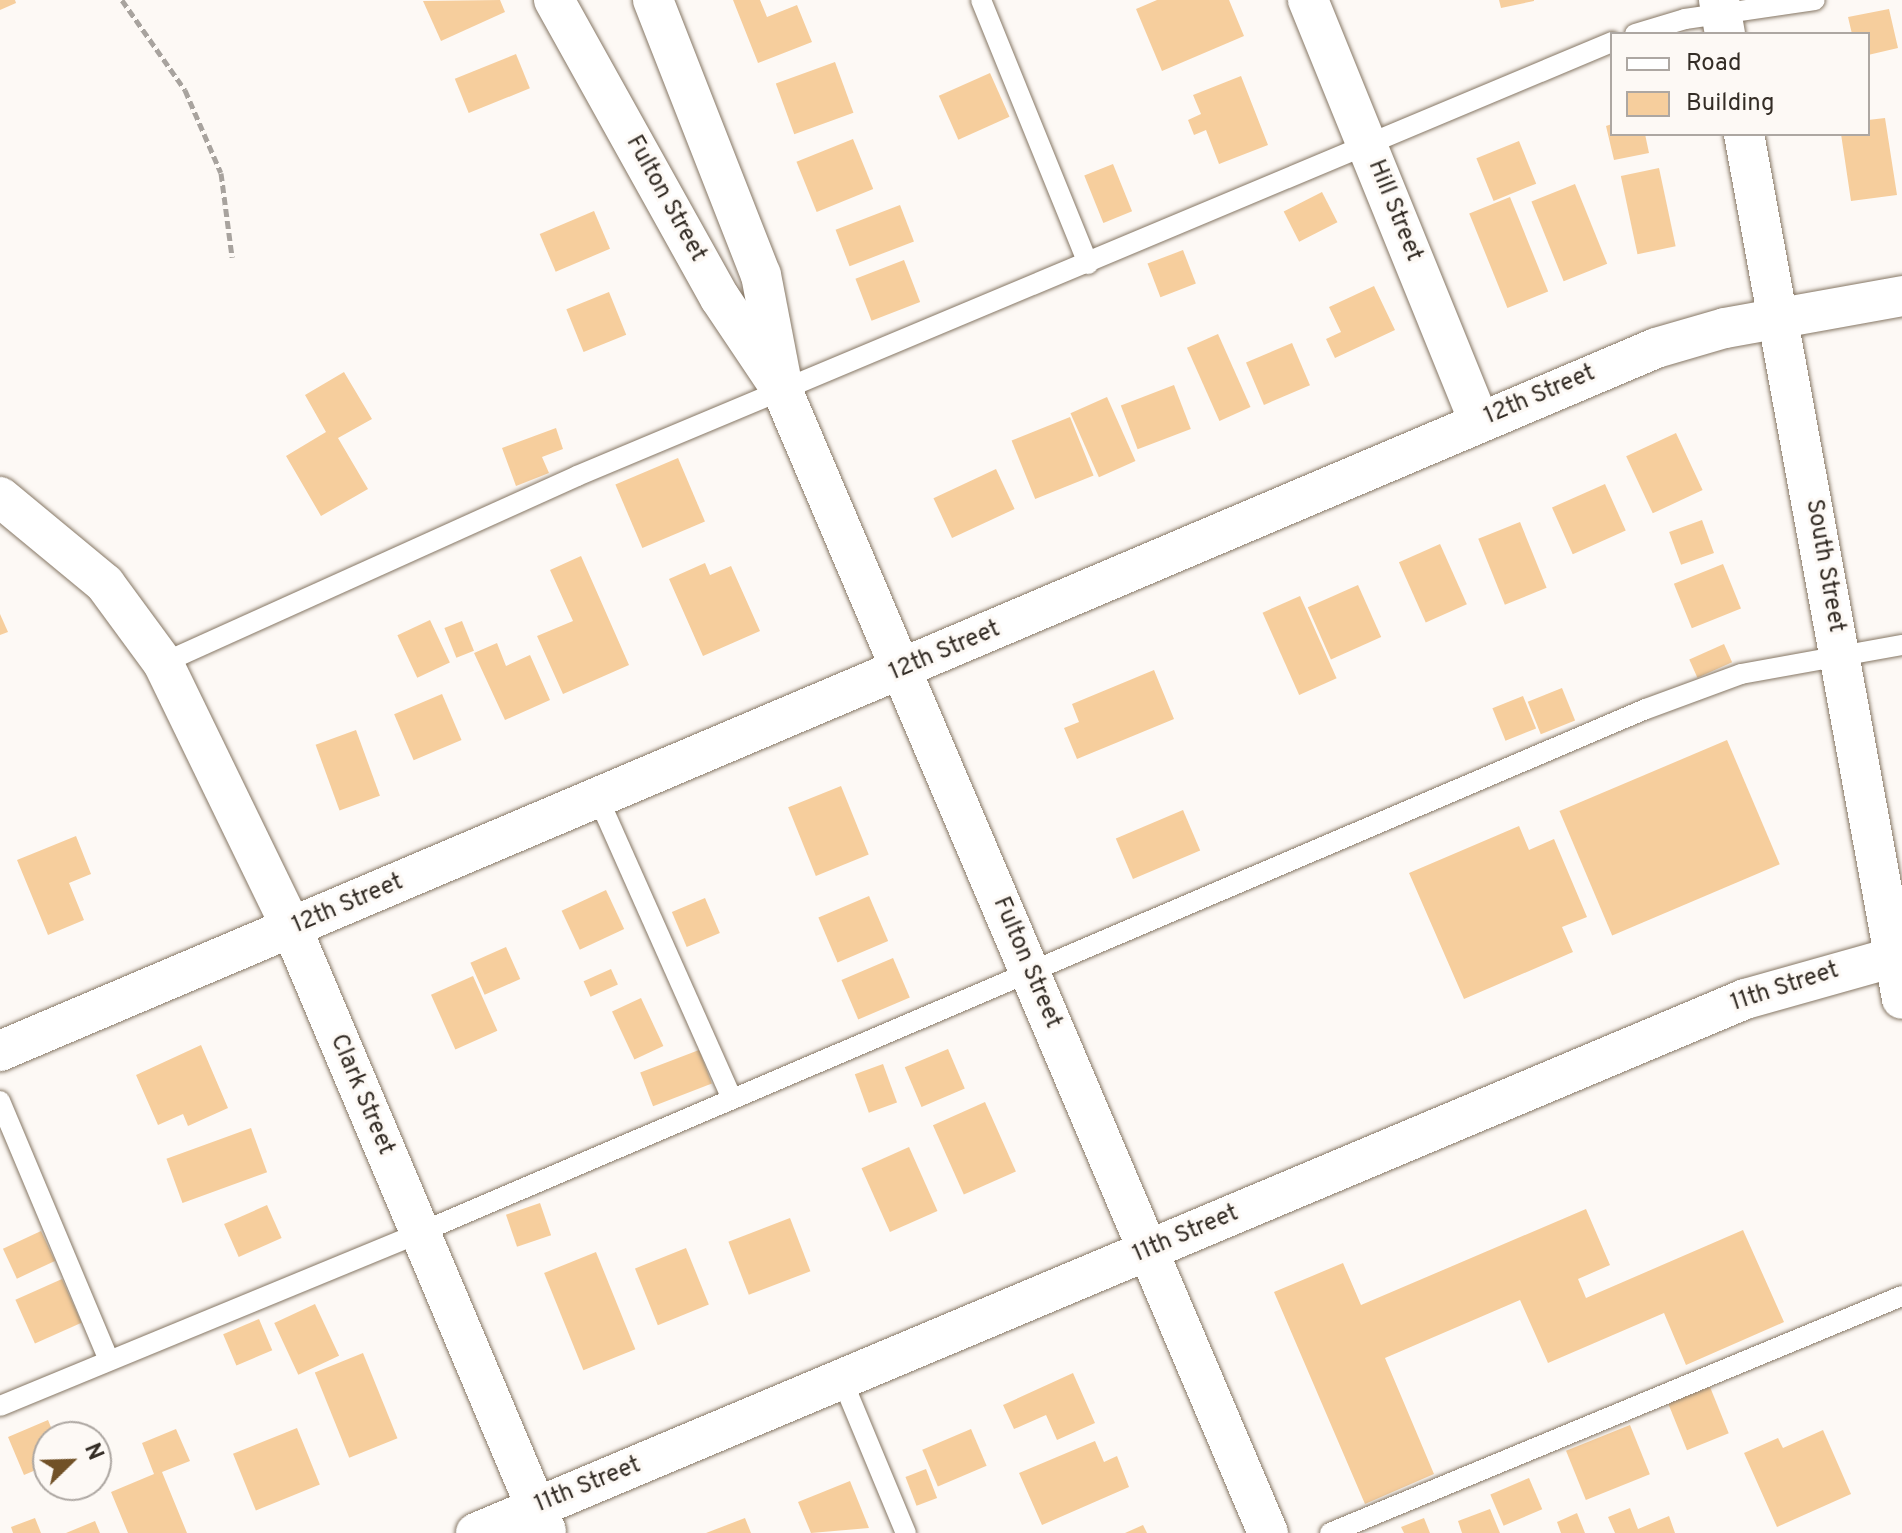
<!DOCTYPE html>
<style>
body{margin:0}
#map{position:relative;width:1902px;height:1533px;overflow:hidden;background:#fdf9f5;font-family:Overpass,sans-serif}
div>[style]{position:absolute}
[style*='--x']{left:calc(var(--x)*1px);top:calc(var(--y)*1px);width:calc(var(--w)*1px);rotate:calc(var(--a)*1deg)}
.building>*{inset:0;background:#f6ce9d;transform-origin:0 0}
.path>*{height:5px;margin-top:-2.5px;transform-origin:0;background:repeating-linear-gradient(90deg,#a8a39e 0 8px,transparent 0 12px)}
.roads{filter:drop-shadow(0 0 2px #867765) drop-shadow(0 0 2px #867765)}
.service>*{height:20px;margin:-10px;padding:0 10px;transform-origin:10px;border-radius:10px;background:#fff}
.minor>*{height:40px;margin:-20px;padding:0 20px;transform-origin:20px;border-radius:20px;background:#fff}
span{translate:-50% -50%;white-space:nowrap;text-align:center;line-height:1.15;-webkit-text-stroke:6px #fdf9f5;paint-order:stroke}
.street-label{font-size:24px;color:#342d26}
.legend{position:absolute;left:1610px;top:32px;width:260px;height:104px;box-sizing:border-box;background:#fdf9f5;border:2px solid #ada7a2;margin:0;padding:10px 14px;list-style:none;font-size:24px;color:#342d26}
.legend li{display:flex;align-items:center;gap:16px;height:40px}
.legend b{width:40px;border:2px solid #ada7a2}
.north{position:absolute;left:32px;top:1421px;width:80px;height:80px;box-sizing:border-box;background:#fdf9f5;border:2px solid #ada7a2;border-radius:50%;rotate:67deg;font-size:22px;font-weight:700;line-height:32px;text-align:center;color:#342d26}
.north::after{content:'';display:block;margin:auto;width:28px;height:36px;background:#715127;clip-path:polygon(50% 0,100% 100%,50% 72%,0 100%)}
</style>
<div id="map">
<div class="building">
<div style="clip-path:polygon(0 0,15px 0,16px 3px,0 10px)"></div>
<div style="clip-path:polygon(500px 0,505px 12px,441px 41px,423px 1px)"></div>
<div style="clip-path:polygon(733px 0,760px 0,767px 17px,797px 5px,812px 42px,758px 63px)"></div>
<div style="clip-path:polygon(1157px 0,1229px 0,1244px 36px,1162px 71px,1136px 9px)"></div>
<div style="clip-path:polygon(1499px 0,1534px 0,1534px 1px,1501px 8px)"></div>
<div style="clip-path:polygon(1889px 9px,1898px 48px,1868px 55px,1868px 34px,1852px 34px,1848px 17px)"></div>
<div style="left:516px;top:54px;width:37px;height:66px;rotate:68deg"></div>
<div style="left:835px;top:62px;width:54px;height:63px;rotate:70deg"></div>
<div style="left:990px;top:73px;width:48px;height:56px;rotate:66deg"></div>
<div style="clip-path:polygon(1241px 76px,1268px 145px,1219px 164px,1206px 130px,1194px 135px,1188px 120px,1201px 114px,1193px 95px)"></div>
<div style="clip-path:polygon(1885px 118px,1897px 195px,1851px 201px,1841px 134px,1868px 134px,1868px 120px)"></div>
<div style="clip-path:polygon(1612px 124px,1612px 134px,1645px 134px,1649px 153px,1614px 160px,1606px 126px)"></div>
<div style="left:853px;top:139px;width:54px;height:61px;rotate:68deg"></div>
<div style="left:1519px;top:141px;width:46px;height:46px;rotate:68deg"></div>
<div style="left:1113px;top:164px;width:51px;height:31px;rotate:68deg"></div>
<div style="left:1659px;top:168px;width:80px;height:39px;rotate:78deg"></div>
<div style="left:1575px;top:184px;width:86px;height:47px;rotate:68deg"></div>
<div style="left:1322px;top:192px;width:34px;height:43px;rotate:63deg"></div>
<div style="left:1510px;top:197px;width:102px;height:44px;rotate:68deg"></div>
<div style="left:900px;top:205px;width:39px;height:69px;rotate:69deg"></div>
<div style="left:594px;top:211px;width:41px;height:59px;rotate:67deg"></div>
<div style="left:1183px;top:250px;width:36px;height:38px;rotate:69deg"></div>
<div style="left:904px;top:260px;width:45px;height:52px;rotate:69deg"></div>
<div style="clip-path:polygon(1374px 286px,1395px 330px,1335px 358px,1326px 339px,1341px 332px,1329px 307px)"></div>
<div style="left:609px;top:292px;width:46px;height:46px;rotate:68deg"></div>
<div style="left:1218px;top:334px;width:80px;height:34px;rotate:66deg"></div>
<div style="left:1292px;top:343px;width:46px;height:50px;rotate:67deg"></div>
<div style="clip-path:polygon(344px 372px,372px 419px,338px 438px,368px 489px,321px 516px,286px 456px,326px 432px,305px 395px)"></div>
<div style="left:1174px;top:385px;width:47px;height:57px;rotate:69deg"></div>
<div style="left:1107px;top:397px;width:70px;height:40px;rotate:66deg"></div>
<div style="left:1070px;top:417px;width:63px;height:63px;rotate:68deg"></div>
<div style="clip-path:polygon(556px 428px,563px 449px,542px 457px,549px 473px,516px 486px,502px 448px)"></div>
<div style="left:1676px;top:433px;width:63px;height:55px;rotate:65deg"></div>
<div style="left:678px;top:458px;width:69px;height:68px;rotate:67deg"></div>
<div style="left:996px;top:469px;width:44px;height:69px;rotate:65deg"></div>
<div style="left:1605px;top:484px;width:51px;height:58px;rotate:66deg"></div>
<div style="left:1702px;top:520px;width:35px;height:35px;rotate:70deg"></div>
<div style="left:1520px;top:522px;width:71px;height:45px;rotate:68deg"></div>
<div style="left:1440px;top:544px;width:66px;height:45px;rotate:66deg"></div>
<div style="clip-path:polygon(581px 556px,629px 665px,563px 694px,537px 636px,573px 621px,550px 570px)"></div>
<div style="clip-path:polygon(705px 563px,710px 575px,731px 566px,760px 631px,703px 656px,669px 579px)"></div>
<div style="left:1723px;top:564px;width:48px;height:53px;rotate:68deg"></div>
<div style="left:1358px;top:585px;width:57px;height:55px;rotate:66deg"></div>
<div style="left:1300px;top:596px;width:90px;height:41px;rotate:66deg"></div>
<div style="clip-path:polygon(0 614px,8px 632px,0 635px)"></div>
<div style="left:430px;top:620px;width:47px;height:36px;rotate:65deg"></div>
<div style="left:462px;top:621px;width:32px;height:19px;rotate:68deg"></div>
<div style="clip-path:polygon(497px 643px,506px 666px,530px 655px,550px 700px,505px 720px,474px 653px)"></div>
<div style="left:1724px;top:644px;width:20px;height:38px;rotate:66deg"></div>
<div style="clip-path:polygon(1154px 670px,1174px 719px,1077px 759px,1064px 728px,1079px 722px,1072px 704px)"></div>
<div style="left:1562px;top:688px;width:35px;height:37px;rotate:68deg"></div>
<div style="left:442px;top:694px;width:50px;height:52px;rotate:67deg"></div>
<div style="left:1523px;top:696px;width:35px;height:33px;rotate:68deg"></div>
<div style="left:356px;top:730px;width:70px;height:43px;rotate:70deg"></div>
<div style="left:1727px;top:740px;width:135px;height:182px;rotate:67deg"></div>
<div style="left:841px;top:786px;width:74px;height:57px;rotate:68deg"></div>
<div style="left:1183px;top:810px;width:44px;height:73px;rotate:67deg"></div>
<div style="clip-path:polygon(1519px 826px,1529px 850px,1554px 839px,1587px 917px,1562px 927px,1573px 952px,1464px 999px,1409px 873px)"></div>
<div style="clip-path:polygon(76px 836px,91px 874px,69px 883px,84px 920px,48px 935px,17px 860px)"></div>
<div style="left:606px;top:890px;width:43px;height:49px;rotate:65deg"></div>
<div style="left:869px;top:896px;width:49px;height:55px;rotate:67deg"></div>
<div style="left:705px;top:898px;width:38px;height:36px;rotate:67deg"></div>
<div style="left:506px;top:947px;width:35px;height:39px;rotate:66deg"></div>
<div style="left:893px;top:958px;width:43px;height:56px;rotate:67deg"></div>
<div style="left:611px;top:969px;width:17px;height:30px;rotate:66deg"></div>
<div style="left:473px;top:976px;width:60px;height:46px;rotate:66deg"></div>
<div style="left:641px;top:998px;width:53px;height:32px;rotate:65deg"></div>
<div style="clip-path:polygon(201px 1045px,228px 1108px,188px 1126px,183px 1114px,158px 1125px,136px 1075px)"></div>
<div style="left:948px;top:1049px;width:43px;height:47px;rotate:67deg"></div>
<div style="left:699px;top:1050px;width:36px;height:63px;rotate:69deg"></div>
<div style="left:883px;top:1064px;width:41px;height:30px;rotate:70deg"></div>
<div style="left:985px;top:1102px;width:76px;height:57px;rotate:66deg"></div>
<div style="left:251px;top:1128px;width:47px;height:90px;rotate:70deg"></div>
<div style="left:909px;top:1147px;width:70px;height:52px;rotate:66deg"></div>
<div style="left:540px;top:1203px;width:34px;height:36px;rotate:71deg"></div>
<div style="left:267px;top:1205px;width:36px;height:47px;rotate:66deg"></div>
<div style="clip-path:polygon(1586px 1209px,1610px 1265px,1578px 1279px,1586px 1298px,1743px 1230px,1784px 1322px,1686px 1365px,1664px 1313px,1548px 1363px,1520px 1300px,1385px 1358px,1434px 1474px,1365px 1504px,1274px 1292px,1343px 1263px,1361px 1305px)"></div>
<div style="left:790px;top:1218px;width:57px;height:66px;rotate:69deg"></div>
<div style="left:41px;top:1231px;width:33px;height:42px;rotate:65deg"></div>
<div style="left:686px;top:1248px;width:61px;height:55px;rotate:68deg"></div>
<div style="left:596px;top:1252px;width:105px;height:56px;rotate:68deg"></div>
<div style="left:62px;top:1279px;width:48px;height:51px;rotate:66deg"></div>
<div style="left:315px;top:1304px;width:57px;height:45px;rotate:65deg"></div>
<div style="left:259px;top:1319px;width:34px;height:39px;rotate:67deg"></div>
<div style="left:363px;top:1353px;width:92px;height:52px;rotate:68deg"></div>
<div style="clip-path:polygon(1073px 1373px,1095px 1423px,1057px 1440px,1046px 1415px,1014px 1429px,1003px 1405px)"></div>
<div style="left:1710px;top:1387px;width:50px;height:45px;rotate:68deg"></div>
<div style="clip-path:polygon(48px 1420px,55px 1437px,48px 1437px,48px 1478px,43px 1467px,24px 1475px,8px 1437px)"></div>
<div style="left:1630px;top:1425px;width:53px;height:69px;rotate:68deg"></div>
<div style="left:297px;top:1428px;width:61px;height:69px;rotate:68deg"></div>
<div style="clip-path:polygon(176px 1429px,190px 1461px,162px 1472px,187px 1533px,128px 1533px,111px 1492px,154px 1474px,142px 1443px)"></div>
<div style="left:971px;top:1429px;width:40px;height:53px;rotate:67deg"></div>
<div style="clip-path:polygon(1823px 1430px,1851px 1494px,1777px 1527px,1744px 1453px,1778px 1438px,1783px 1448px)"></div>
<div style="clip-path:polygon(1095px 1441px,1104px 1462px,1117px 1456px,1129px 1487px,1042px 1525px,1019px 1473px)"></div>
<div style="left:926px;top:1469px;width:31px;height:22px;rotate:69deg"></div>
<div style="left:1529px;top:1478px;width:34px;height:42px;rotate:67deg"></div>
<div style="clip-path:polygon(850px 1481px,869px 1528px,811px 1533px,798px 1502px)"></div>
<div style="clip-path:polygon(1630px 1508px,1638px 1529px,1669px 1516px,1675px 1533px,1615px 1533px,1608px 1517px)"></div>
<div style="clip-path:polygon(1490px 1509px,1500px 1533px,1462px 1533px,1458px 1521px)"></div>
<div style="clip-path:polygon(1577px 1513px,1585px 1533px,1561px 1533px,1557px 1522px)"></div>
<div style="clip-path:polygon(35px 1518px,41px 1533px,13px 1533px,11px 1527px)"></div>
<div style="clip-path:polygon(745px 1518px,751px 1533px,706px 1533px)"></div>
<div style="clip-path:polygon(1424px 1518px,1430px 1533px,1404px 1533px,1401px 1527px)"></div>
<div style="clip-path:polygon(95px 1521px,100px 1533px,66px 1533px)"></div>
<div style="clip-path:polygon(1143px 1525px,1147px 1533px,1125px 1533px)"></div>
</div>
<div class="path">
<div style="--x:122;--y:0;--w:110;--a:55"></div>
<div style="--x:185;--y:90;--w:90;--a:66.6"></div>
<div style="--x:221;--y:173;--w:85;--a:82.5"></div>
</div>
<div class="roads">
<div class="service">
<div style="--x:981;--y:0;--w:285;--a:67.9"></div>
<div style="--x:1635;--y:34;--w:52;--a:-16.7"></div>
<div style="--x:1685;--y:19;--w:131;--a:-8.3"></div>
<div style="--x:163;--y:663;--w:454;--a:-24.3"></div>
<div style="--x:577;--y:476;--w:1122;--a:-22.75"></div>
<div style="--x:599;--y:800;--w:327;--a:66"></div>
<div style="--x:0;--y:1101;--w:281;--a:67.2"></div>
<div style="--x:843;--y:1382;--w:164;--a:67.4"></div>
<div style="--x:0;--y:1406;--w:453;--a:-22.4"></div>
<div style="--x:419;--y:1233;--w:1334;--a:-23.13"></div>
<div style="--x:1646;--y:709;--w:101;--a:-20.2"></div>
<div style="--x:1741;--y:674;--w:164;--a:-10.2"></div>
<div style="--x:1330;--y:1533;--w:619;--a:-22.51"></div>
</div>
<div class="minor">
<div style="--x:554;--y:0;--w:341;--a:60.9"></div>
<div style="--x:720;--y:298;--w:113;--a:56.2"></div>
<div style="--x:783;--y:392;--w:1240;--a:66.97"></div>
<div style="--x:653;--y:0;--w:295;--a:68.6"></div>
<div style="--x:761;--y:275;--w:111;--a:79.1"></div>
<div style="--x:1308;--y:0;--w:455;--a:67.9"></div>
<div style="--x:1719;--y:0;--w:35;--a:80"></div>
<div style="--x:1744;--y:134;--w:879;--a:79.65"></div>
<div style="--x:0;--y:497;--w:136;--a:39.6"></div>
<div style="--x:105;--y:584;--w:98;--a:53.7"></div>
<div style="--x:163;--y:663;--w:296;--a:64.1"></div>
<div style="--x:292;--y:929;--w:653;--a:67.12"></div>
<div style="--x:0;--y:1051;--w:1799;--a:-23"></div>
<div style="--x:1656;--y:348;--w:72;--a:-16.2"></div>
<div style="--x:1725;--y:328;--w:180;--a:-10.2"></div>
<div style="--x:476;--y:1533;--w:1377;--a:-22.82"></div>
<div style="--x:1745;--y:999;--w:163;--a:-15.7"></div>
</div>
</div>
<div class="street-label">
<span style="left:665px;top:199px;rotate:61deg">Fulton Street</span>
<span style="left:1394px;top:211px;rotate:68deg">Hill Street</span>
<span style="left:1540px;top:396px;rotate:-23deg">12th Street</span>
<span style="left:1824px;top:566px;rotate:80deg">South Street</span>
<span style="left:945px;top:652px;rotate:-23deg">12th Street</span>
<span style="left:348px;top:905px;rotate:-23deg">12th Street</span>
<span style="left:1026px;top:963px;rotate:67deg">Fulton Street</span>
<span style="left:1785px;top:988px;rotate:-18deg">11th Street</span>
<span style="left:361px;top:1095px;rotate:67deg">Clark Street</span>
<span style="left:1186px;top:1235px;rotate:-23deg">11th Street</span>
<span style="left:588px;top:1486px;rotate:-22deg">11th Street</span>
</div>
<ul class="legend">
<li><b style="height:10px;background:#fff"></b>Road</li>
<li><b style="height:22px;background:#f6ce9d"></b>Building</li>
</ul>
<div class="north">N</div>
</div>
